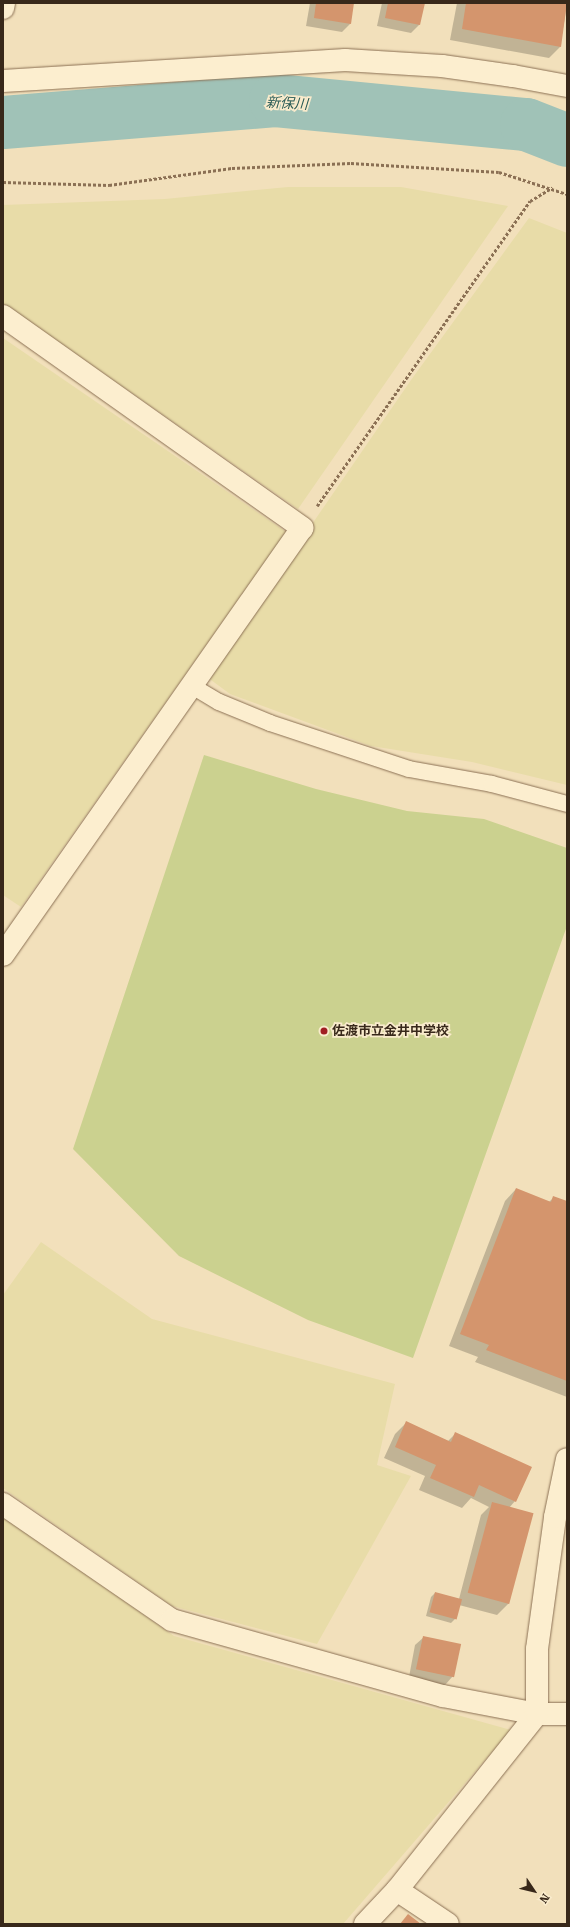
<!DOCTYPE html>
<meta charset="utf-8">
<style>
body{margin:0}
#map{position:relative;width:570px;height:1927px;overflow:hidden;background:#f2e0bb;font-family:"Roboto Serif","Noto Sans JP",serif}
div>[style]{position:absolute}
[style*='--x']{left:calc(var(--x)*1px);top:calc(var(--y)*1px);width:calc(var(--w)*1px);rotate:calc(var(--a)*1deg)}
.farmland>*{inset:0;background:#e8dca8}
.green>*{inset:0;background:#cbd18f}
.shadow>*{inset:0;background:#0003}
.river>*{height:53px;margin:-26.5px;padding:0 26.5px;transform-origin:26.5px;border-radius:26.5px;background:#a0c2b7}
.building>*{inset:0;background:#d4956d;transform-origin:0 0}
.path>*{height:2.5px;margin-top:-1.25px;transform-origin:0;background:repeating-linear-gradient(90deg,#8b7054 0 3px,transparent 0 5px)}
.roads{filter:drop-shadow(0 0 1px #8b7054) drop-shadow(0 0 1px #8b7054)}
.service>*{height:16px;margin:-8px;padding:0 8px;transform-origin:8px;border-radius:8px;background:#fceecf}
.minor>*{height:22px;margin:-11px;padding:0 11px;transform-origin:11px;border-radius:11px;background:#fceecf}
.dots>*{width:11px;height:11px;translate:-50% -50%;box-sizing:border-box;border:2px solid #f9ebcc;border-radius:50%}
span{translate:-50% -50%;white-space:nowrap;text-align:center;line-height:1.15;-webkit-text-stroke:3.5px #f9ebcc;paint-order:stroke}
.poi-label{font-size:13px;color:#38281a;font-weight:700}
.left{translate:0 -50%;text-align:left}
.water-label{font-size:14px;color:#285a55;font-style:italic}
.frame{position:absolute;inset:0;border:4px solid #38281a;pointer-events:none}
.north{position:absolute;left:514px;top:1871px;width:40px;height:40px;-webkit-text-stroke:3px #f9ebcc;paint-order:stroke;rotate:125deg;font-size:11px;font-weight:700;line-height:16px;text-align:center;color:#38281a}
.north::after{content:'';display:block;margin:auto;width:14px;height:18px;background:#38281a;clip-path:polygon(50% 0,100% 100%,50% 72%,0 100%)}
</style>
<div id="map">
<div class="farmland">
<div style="clip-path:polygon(288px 187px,401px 187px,508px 206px,298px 509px,3px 303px,3px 205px,165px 199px)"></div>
<div style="clip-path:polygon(529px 218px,567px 233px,567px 785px,472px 762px,371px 746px,230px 694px,207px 677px,411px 380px)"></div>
<div style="clip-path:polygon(3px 338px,286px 532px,21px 907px,3px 895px)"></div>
<div style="clip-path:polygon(41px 1242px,152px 1319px,395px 1384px,377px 1465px,411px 1476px,317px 1644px,172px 1606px,3px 1488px,3px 1295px)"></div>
<div style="clip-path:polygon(3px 1516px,174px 1636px,511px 1730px,343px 1924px,3px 1924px)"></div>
</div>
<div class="green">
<div style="clip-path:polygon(204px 755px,316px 789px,407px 811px,484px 819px,567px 848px,567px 926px,413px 1358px,308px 1320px,179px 1256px,73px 1149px)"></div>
</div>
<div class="shadow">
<div style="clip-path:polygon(310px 3px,353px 3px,350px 24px,342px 32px,306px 26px)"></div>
<div style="clip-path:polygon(382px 3px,424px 3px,419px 25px,411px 33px,377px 26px)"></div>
<div style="clip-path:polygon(457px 3px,567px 4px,560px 47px,549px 58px,450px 40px)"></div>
<div style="clip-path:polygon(516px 1189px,549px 1202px,554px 1197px,567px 1202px,567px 1397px,475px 1362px,478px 1357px,449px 1346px,505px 1201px)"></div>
<div style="clip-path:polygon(406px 1423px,448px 1441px,455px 1434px,515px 1501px,509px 1508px,509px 1603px,497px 1615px,459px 1605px,455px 1619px,451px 1623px,426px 1616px,431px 1597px,435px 1593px,459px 1599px,481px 1515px,489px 1507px,471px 1498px,462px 1508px,419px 1490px,425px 1476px,384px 1458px,395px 1434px)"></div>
<div style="clip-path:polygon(424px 1637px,453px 1676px,445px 1685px,409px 1677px,415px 1645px)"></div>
</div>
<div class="river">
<div style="--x:3;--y:122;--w:273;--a:-4.6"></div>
<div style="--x:275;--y:100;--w:252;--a:5.5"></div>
<div style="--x:526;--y:124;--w:44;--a:21.3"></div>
</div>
<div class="building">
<div style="clip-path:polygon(316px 3px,354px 3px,351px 24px,314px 18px)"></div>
<div style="clip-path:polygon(388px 3px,425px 3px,420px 25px,385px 18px)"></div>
<div style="clip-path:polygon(466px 3px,567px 3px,561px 47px,462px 29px)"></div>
<div style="clip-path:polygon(516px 1188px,551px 1202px,553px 1196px,567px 1201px,567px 1381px,486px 1350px,489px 1345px,460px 1334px)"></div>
<div style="clip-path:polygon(406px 1421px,451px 1442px,455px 1432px,532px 1467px,516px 1502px,479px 1485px,474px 1497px,430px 1478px,436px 1465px,395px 1447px)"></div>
<div style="left:492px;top:1502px;width:43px;height:94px;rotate:15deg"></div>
<div style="left:435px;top:1592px;width:28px;height:21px;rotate:15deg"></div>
<div style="left:423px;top:1636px;width:39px;height:34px;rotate:12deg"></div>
<div style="clip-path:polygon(408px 1914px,421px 1924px,400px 1924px)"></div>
</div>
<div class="path">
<div style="--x:3;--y:182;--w:106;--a:1.6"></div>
<div style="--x:109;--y:185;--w:124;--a:-7.9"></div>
<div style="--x:232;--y:168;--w:119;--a:-2.4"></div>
<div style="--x:351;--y:163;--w:148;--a:3.5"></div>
<div style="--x:499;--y:172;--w:71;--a:17.9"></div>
<div style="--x:317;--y:506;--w:372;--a:-55.1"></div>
<div style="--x:530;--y:201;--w:26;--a:-31"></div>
</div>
<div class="roads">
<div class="service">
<div style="--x:192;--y:686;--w:31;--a:31"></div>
<div style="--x:219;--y:702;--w:55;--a:22.4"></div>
<div style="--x:270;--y:723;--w:146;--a:18.3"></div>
<div style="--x:409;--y:769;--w:84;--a:10.2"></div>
<div style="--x:492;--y:784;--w:78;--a:14.9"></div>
</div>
<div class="minor">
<div style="--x:3;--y:8;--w:5;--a:-79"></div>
<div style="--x:3;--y:81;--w:343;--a:-3.5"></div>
<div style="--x:345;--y:60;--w:97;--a:3.5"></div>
<div style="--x:442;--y:66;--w:72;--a:8"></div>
<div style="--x:513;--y:76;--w:55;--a:10.5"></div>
<div style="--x:3;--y:316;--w:367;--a:35.3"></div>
<div style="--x:302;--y:528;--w:521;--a:125"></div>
<div style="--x:3;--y:1504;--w:205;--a:34.5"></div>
<div style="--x:172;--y:1620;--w:281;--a:15.7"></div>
<div style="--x:443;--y:1696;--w:96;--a:10.8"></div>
<div style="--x:537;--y:1714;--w:30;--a:0"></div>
<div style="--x:397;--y:1890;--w:61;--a:33.7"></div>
<div style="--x:365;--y:1924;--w:47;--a:-46.7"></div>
<div style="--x:397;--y:1890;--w:225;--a:-51.5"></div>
<div style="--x:537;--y:1714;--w:65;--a:-90"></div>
<div style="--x:537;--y:1649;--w:133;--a:-82.2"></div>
<div style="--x:555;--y:1517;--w:59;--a:-78.3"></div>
</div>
</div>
<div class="dots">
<div style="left:324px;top:1031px;background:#a01e22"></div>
</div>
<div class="poi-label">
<span class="left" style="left:332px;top:1031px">佐渡市立金井中学校</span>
</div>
<div class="water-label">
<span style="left:287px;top:103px;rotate:3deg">新保川</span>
</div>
<div class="frame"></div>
<div class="north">N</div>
</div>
